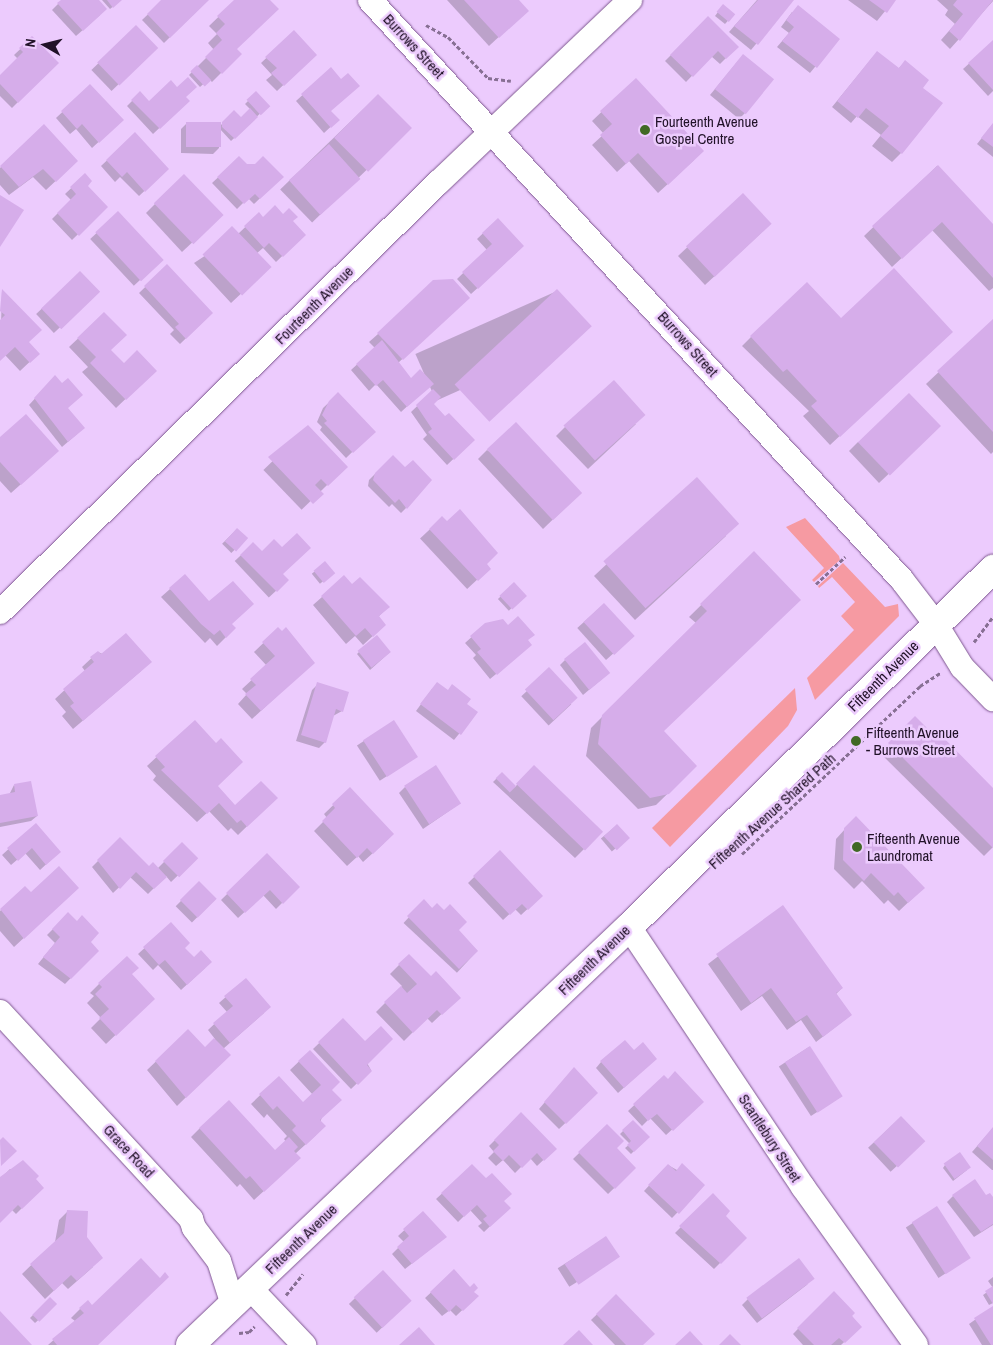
<!DOCTYPE html>
<style>
body{margin:0}
#map{position:relative;width:993px;height:1345px;overflow:hidden;background:#eccbfd;font-family:"Archivo Narrow",sans-serif}
div>[style]{position:absolute}
[style*='--x']{left:calc(var(--x)*1px);top:calc(var(--y)*1px);width:calc(var(--w)*1px);rotate:calc(var(--a)*1deg)}
.green>*{inset:0;background:#f69aa2}
.shadow>*{inset:0;background:#0003;transform-origin:0 0}
.building>*{inset:0;background:#d6adea;transform-origin:0 0}
.path>*{height:3px;margin-top:-1.5px;transform-origin:0;background:repeating-linear-gradient(90deg,#876f93 0 4px,transparent 0 6.5px)}
.roads{filter:drop-shadow(0 0 1px #7e5890) drop-shadow(0 0 1px #7e5890)}
.street>*{height:24px;margin:-12px;padding:0 12px;transform-origin:12px;border-radius:12px;background:#fff}
.primary>*{height:28px;margin:-14px;padding:0 14px;transform-origin:14px;border-radius:14px;background:#fff}
.dots>*{width:14px;height:14px;translate:-50% -50%;box-sizing:border-box;border:2px solid #eccbfd;border-radius:50%}
span{translate:-50% -50%;white-space:nowrap;text-align:center;line-height:1.15;-webkit-text-stroke:5px #eccbfd;paint-order:stroke}
.street-label{font-size:15px;color:#211228}
.poi-label{font-size:15px;color:#211228}
.left{translate:0 -50%;text-align:left}
.north{position:absolute;left:20px;top:20px;width:50px;height:50px;-webkit-text-stroke:4px #eccbfd;paint-order:stroke;rotate:278deg;font-size:14px;font-weight:700;line-height:20px;text-align:center;color:#211228}
.north::after{content:'';display:block;margin:auto;width:18px;height:22px;background:#211228;clip-path:polygon(50% 0,100% 100%,50% 72%,0 100%)}
</style>
<div id="map">
<div class="green">
<div style="clip-path:polygon(805px 518px,839px 556px,840px 560px,814px 582px,812px 580px,824px 568px,786px 527px)"></div>
<div style="clip-path:polygon(843px 563px,885px 607px,898px 604px,899px 616px,815px 700px,807px 678px,854px 630px,841px 616px,855px 602px,832px 577px,819px 588px,818px 586px)"></div>
<div style="clip-path:polygon(795px 688px,797px 710px,788px 726px,670px 847px,652px 828px)"></div>
</div>
<div class="shadow">
<div style="clip-path:polygon(62px 0,97px 0,100px 15px,76px 36px,52px 10px)"></div>
<div style="clip-path:polygon(102px 0,121px 0,110px 9px)"></div>
<div style="clip-path:polygon(163px 0,208px 0,164px 43px,142px 20px)"></div>
<div style="clip-path:polygon(236px 0,269px 0,235px 49px,240px 54px,212px 82px,209px 79px,200px 87px,189px 75px,214px 50px,208px 43px,217px 34px,209px 26px)"></div>
<div style="clip-path:polygon(447px 0,517px 0,518px 19px,489px 46px)"></div>
<div style="clip-path:polygon(757px 0,792px 0,751px 50px,729px 32px)"></div>
<div style="clip-path:polygon(848px 0,894px 0,877px 21px)"></div>
<div style="clip-path:polygon(937px 0,993px 0,993px 1px,950px 49px,941px 40px,955px 24px,945px 15px,948px 10px)"></div>
<div style="clip-path:polygon(721px 8px,734px 14px,725px 24px,715px 16px)"></div>
<div style="clip-path:polygon(792px 12px,838px 39px,810px 73px,777px 47px,789px 33px,781px 27px)"></div>
<div style="clip-path:polygon(708px 18px,737px 47px,720px 64px,711px 56px,686px 82px,665px 61px)"></div>
<div style="left:136px;top:27px;width:29px;height:62px;rotate:46deg"></div>
<div style="clip-path:polygon(294px 32px,315px 55px,277px 91px,266px 80px,272px 75px,261px 63px)"></div>
<div style="clip-path:polygon(32px 38px,57px 63px,12px 108px,0 96px,0 77px,18px 59px,14px 55px)"></div>
<div style="clip-path:polygon(993px 42px,993px 91px,988px 96px,963px 69px)"></div>
<div style="clip-path:polygon(872px 58px,898px 69px,905px 62px,921px 88px,901px 153px,892px 162px,872px 146px,881px 135px,857px 116px,851px 123px,832px 107px)"></div>
<div style="clip-path:polygon(738px 61px,745px 113px,739px 119px,710px 95px)"></div>
<div style="clip-path:polygon(331px 69px,330px 111px,338px 120px,324px 133px,296px 101px)"></div>
<div style="clip-path:polygon(636px 79px,694px 160px,658px 193px,629px 161px,617px 172px,592px 145px,604px 134px,592px 121px)"></div>
<div style="clip-path:polygon(90px 86px,116px 126px,92px 148px,76px 129px,70px 134px,56px 118px)"></div>
<div style="clip-path:polygon(140px 93px,149px 103px,185px 97px,188px 101px,153px 134px,127px 106px)"></div>
<div style="clip-path:polygon(256px 93px,268px 106px,231px 141px,220px 129px,219px 148px,213px 154px,181px 153px,181px 129px,187px 123px,220px 126px,234px 112px,241px 118px,250px 109px,245px 104px)"></div>
<div style="left:378px;top:95px;width:46px;height:136px;rotate:46deg"></div>
<div style="clip-path:polygon(993px 124px,993px 157px,977px 144px)"></div>
<div style="clip-path:polygon(44px 126px,77px 161px,46px 190px,33px 177px,9px 195px,0 185px,0 168px)"></div>
<div style="clip-path:polygon(135px 134px,168px 169px,139px 196px,120px 177px,115px 182px,101px 166px)"></div>
<div style="clip-path:polygon(239px 158px,246px 165px,282px 177px,254px 204px,248px 198px,237px 209px,212px 183px)"></div>
<div style="clip-path:polygon(937px 166px,993px 226px,993px 288px,989px 291px,932px 230px,892px 267px,864px 236px)"></div>
<div style="clip-path:polygon(85px 175px,86px 186px,106px 207px,72px 240px,52px 219px,71px 200px,65px 194px)"></div>
<div style="clip-path:polygon(743px 195px,761px 233px,705px 285px,678px 256px)"></div>
<div style="clip-path:polygon(155px 204px,212px 224px,182px 252px,146px 213px)"></div>
<div style="left:118px;top:213px;width:64px;height:38px;rotate:47deg"></div>
<div style="clip-path:polygon(259px 214px,263px 219px,291px 222px,304px 235px,276px 262px,263px 248px,256px 254px,260px 276px,231px 303px,194px 263px,238px 234px)"></div>
<div style="clip-path:polygon(498px 219px,517px 252px,471px 294px,457px 279px,487px 250px,477px 239px)"></div>
<div style="clip-path:polygon(167px 266px,212px 313px,180px 344px,170px 334px,174px 330px,139px 293px)"></div>
<div style="left:80px;top:273px;width:26px;height:60px;rotate:47deg"></div>
<div style="clip-path:polygon(2px 290px,28px 342px,38px 354px,20px 371px,5px 355px,0 360px)"></div>
<div style="left:557px;top:291px;width:51px;height:155px;rotate:66deg"></div>
<div style="clip-path:polygon(459px 307px,398px 363px,411px 380px,426px 389px,401px 412px,376px 384px,369px 391px,351px 370px,375px 348px,369px 342px,378px 334px)"></div>
<div style="clip-path:polygon(104px 314px,110px 350px,124px 365px,155px 371px,116px 408px,82px 372px,88px 367px,69px 347px)"></div>
<div style="clip-path:polygon(841px 320px,942px 341px,830px 445px,803px 416px,809px 411px,742px 346px,751px 337px)"></div>
<div style="clip-path:polygon(993px 321px,993px 452px,991px 454px,926px 384px)"></div>
<div style="clip-path:polygon(50px 382px,66px 408px,77px 434px,62px 447px,29px 405px)"></div>
<div style="clip-path:polygon(433px 391px,432px 404px,467px 446px,447px 465px,423px 439px,427px 435px,411px 412px)"></div>
<div style="clip-path:polygon(338px 394px,374px 431px,346px 458px,320px 430px,322px 427px,317px 422px,323px 408px)"></div>
<div style="clip-path:polygon(636px 424px,588px 469px,556px 436px,565px 427px)"></div>
<div style="left:308px;top:427px;width:55px;height:62px;rotate:46deg"></div>
<div style="clip-path:polygon(930px 435px,879px 483px,849px 451px,858px 442px)"></div>
<div style="clip-path:polygon(0 439px,48px 460px,11px 493px,0 481px)"></div>
<div style="clip-path:polygon(487px 450px,571px 502px,543px 529px,478px 459px)"></div>
<div style="clip-path:polygon(393px 456px,406px 508px,401px 513px,392px 504px,389px 507px,368px 486px,369px 480px)"></div>
<div style="clip-path:polygon(697px 479px,726px 536px,635px 620px,594px 576px)"></div>
<div style="left:442px;top:518px;width:69px;height:30px;rotate:47deg"></div>
<div style="left:237px;top:529px;width:13px;height:21px;rotate:45deg"></div>
<div style="left:253px;top:544px;width:50px;height:25px;rotate:47deg"></div>
<div style="clip-path:polygon(754px 553px,663px 732px,696px 766px,656px 805px,638px 809px,586px 756px,591px 728px,696px 623px,689px 617px)"></div>
<div style="left:325px;top:563px;width:13px;height:17px;rotate:51deg"></div>
<div style="left:514px;top:584px;width:16px;height:22px;rotate:47deg"></div>
<div style="clip-path:polygon(352px 585px,388px 607px,378px 617px,376px 633px,363px 645px,355px 636px,346px 644px,313px 605px,322px 597px)"></div>
<div style="clip-path:polygon(170px 589px,231px 624px,226px 637px,217px 646px,210px 638px,205px 643px,161px 597px)"></div>
<div style="left:604px;top:604px;width:43px;height:36px;rotate:48deg"></div>
<div style="clip-path:polygon(486px 624px,508px 627px,527px 641px,525px 650px,490px 679px,473px 658px,476px 655px,465px 643px)"></div>
<div style="clip-path:polygon(278px 629px,304px 671px,252px 719px,238px 704px,247px 694px,242px 689px,267px 666px,254px 652px)"></div>
<div style="clip-path:polygon(98px 652px,141px 671px,73px 729px,62px 716px,66px 712px,55px 699px,85px 671px,82px 667px)"></div>
<div style="clip-path:polygon(359px 652px,390px 652px,370px 670px,357px 654px)"></div>
<div style="clip-path:polygon(565px 660px,603px 678px,583px 695px,560px 665px)"></div>
<div style="left:544px;top:675px;width:40px;height:31px;rotate:47deg"></div>
<div style="clip-path:polygon(318px 684px,342px 711px,333px 716px,325px 742px,319px 748px,296px 741px,312px 690px)"></div>
<div style="clip-path:polygon(432px 689px,465px 704px,476px 713px,454px 740px,416px 711px)"></div>
<div style="clip-path:polygon(915px 718px,993px 790px,993px 847px,984px 856px,880px 753px)"></div>
<div style="clip-path:polygon(195px 721px,217px 786px,235px 806px,267px 807px,238px 835px,231px 828px,228px 831px,209px 811px,197px 822px,153px 780px,156px 776px,147px 766px)"></div>
<div style="left:393px;top:722px;width:42px;height:43px;rotate:57deg"></div>
<div style="clip-path:polygon(534px 767px,601px 832px,575px 858px,493px 782px,502px 773px,515px 787px)"></div>
<div style="clip-path:polygon(14px 785px,37px 816px,31px 821px,0 827px,0 796px,9px 795px)"></div>
<div style="clip-path:polygon(405px 787px,459px 804px,423px 829px,399px 793px)"></div>
<div style="clip-path:polygon(350px 789px,384px 843px,363px 862px,358px 856px,347px 866px,314px 831px,327px 818px,324px 814px)"></div>
<div style="clip-path:polygon(856px 817px,915px 896px,899px 911px,888px 900px,884px 904px,862px 881px,854px 889px,834px 869px,836px 839px)"></div>
<div style="clip-path:polygon(36px 824px,54px 857px,40px 870px,25px 853px,11px 865px,2px 855px)"></div>
<div style="left:617px;top:825px;width:17px;height:21px;rotate:50deg"></div>
<div style="clip-path:polygon(120px 839px,149px 868px,157px 869px,182px 844px,196px 858px,171px 882px,166px 876px,148px 894px,130px 877px,113px 893px,92px 867px)"></div>
<div style="clip-path:polygon(500px 852px,535px 902px,521px 915px,515px 909px,503px 920px,468px 883px)"></div>
<div style="clip-path:polygon(267px 855px,298px 887px,276px 909px,263px 895px,238px 918px,221px 900px)"></div>
<div style="left:199px;top:883px;width:23px;height:33px;rotate:45deg"></div>
<div style="clip-path:polygon(25px 888px,31px 894px,68px 897px,14px 947px,0 931px,0 911px)"></div>
<div style="left:424px;top:901px;width:73px;height:30px;rotate:43deg"></div>
<div style="clip-path:polygon(783px 907px,842px 988px,836px 994px,851px 1015px,816px 1042px,801px 1020px,787px 1030px,762px 996px,741px 1011px,708px 964px)"></div>
<div style="clip-path:polygon(68px 914px,97px 951px,65px 984px,38px 964px,55px 943px,47px 935px)"></div>
<div style="clip-path:polygon(171px 924px,184px 948px,205px 968px,181px 990px,158px 965px,153px 970px,138px 954px)"></div>
<div style="clip-path:polygon(409px 955px,450px 1006px,432px 1023px,427px 1018px,404px 1041px,376px 1012px,402px 986px,390px 974px)"></div>
<div style="clip-path:polygon(130px 975px,144px 1008px,106px 1044px,91px 1028px,101px 1018px,87px 1003px,94px 996px,90px 993px,99px 984px)"></div>
<div style="clip-path:polygon(246px 979px,264px 1013px,223px 1049px,229px 1055px,177px 1106px,147px 1070px,188px 1031px,205px 1048px,215px 1039px,208px 1030px,227px 1012px,219px 1003px)"></div>
<div style="clip-path:polygon(343px 1020px,371px 1070px,351px 1089px,313px 1049px)"></div>
<div style="left:809px;top:1047px;width:59px;height:36px;rotate:57deg"></div>
<div style="clip-path:polygon(310px 1051px,331px 1090px,316px 1135px,295px 1154px,290px 1167px,254px 1200px,240px 1184px,237px 1187px,191px 1137px,200px 1128px,275px 1152px,286px 1142px,284px 1139px,287px 1136px,267px 1114px,264px 1118px,251px 1104px,279px 1077px,303px 1103px,313px 1095px,290px 1070px)"></div>
<div style="clip-path:polygon(634px 1052px,650px 1064px,618px 1093px,596px 1068px,601px 1062px)"></div>
<div style="clip-path:polygon(568px 1075px,597px 1093px,559px 1129px,539px 1109px)"></div>
<div style="clip-path:polygon(664px 1077px,696px 1108px,666px 1135px,650px 1118px,642px 1126px,628px 1111px)"></div>
<div style="clip-path:polygon(521px 1114px,555px 1149px,537px 1166px,530px 1158px,515px 1173px,503px 1160px,496px 1166px,488px 1158px,494px 1152px,489px 1146px)"></div>
<div style="left:901px;top:1117px;width:33px;height:45px;rotate:47deg"></div>
<div style="clip-path:polygon(633px 1121px,648px 1137px,631px 1154px,625px 1148px,630px 1144px,620px 1134px)"></div>
<div style="clip-path:polygon(607px 1126px,615px 1148px,635px 1168px,608px 1194px,573px 1159px)"></div>
<div style="clip-path:polygon(993px 1128px,993px 1170px,992px 1170px,972px 1152px)"></div>
<div style="clip-path:polygon(668px 1165px,704px 1185px,672px 1218px,644px 1191px)"></div>
<div style="clip-path:polygon(945px 1165px,967px 1170px,953px 1181px,943px 1168px)"></div>
<div style="clip-path:polygon(472px 1166px,509px 1208px,484px 1232px,478px 1226px,482px 1223px,470px 1210px,458px 1222px,436px 1199px)"></div>
<div style="clip-path:polygon(10px 1169px,34px 1179px,42px 1188px,16px 1214px,12px 1210px,0 1222px,0 1179px)"></div>
<div style="clip-path:polygon(713px 1195px,724px 1216px,745px 1238px,714px 1269px,675px 1233px)"></div>
<div style="clip-path:polygon(953px 1196px,993px 1199px,993px 1225px,974px 1237px,947px 1202px)"></div>
<div style="left:936px;top:1208px;width:60px;height:36px;rotate:57deg"></div>
<div style="clip-path:polygon(68px 1211px,85px 1238px,93px 1267px,68px 1289px,62px 1283px,45px 1299px,22px 1274px,55px 1242px,59px 1220px)"></div>
<div style="clip-path:polygon(423px 1213px,439px 1242px,405px 1269px,392px 1254px,404px 1242px,398px 1236px)"></div>
<div style="left:606px;top:1238px;width:22px;height:57px;rotate:58deg"></div>
<div style="clip-path:polygon(454px 1271px,477px 1296px,456px 1316px,450px 1310px,442px 1316px,425px 1298px)"></div>
<div style="left:382px;top:1272px;width:40px;height:46px;rotate:46deg"></div>
<div style="clip-path:polygon(993px 1277px,993px 1303px,989px 1305px,983px 1295px,993px 1288px,988px 1281px)"></div>
<div style="clip-path:polygon(160px 1279px,97px 1345px,48px 1345px,75px 1321px,71px 1318px,88px 1301px,92px 1306px)"></div>
<div style="clip-path:polygon(808px 1284px,757px 1323px,742px 1305px,748px 1299px)"></div>
<div style="clip-path:polygon(834px 1292px,860px 1327px,841px 1345px,803px 1345px,793px 1334px)"></div>
<div style="clip-path:polygon(616px 1296px,642px 1345px,615px 1345px,591px 1320px)"></div>
<div style="clip-path:polygon(50px 1298px,56px 1304px,35px 1323px,30px 1318px)"></div>
<div style="clip-path:polygon(993px 1307px,993px 1345px,982px 1345px,969px 1324px)"></div>
</div>
<div class="building">
<div style="clip-path:polygon(61px 0,99px 0,107px 9px,83px 31px,57px 3px)"></div>
<div style="clip-path:polygon(107px 0,122px 0,113px 8px)"></div>
<div style="clip-path:polygon(161px 0,209px 0,170px 38px,147px 14px)"></div>
<div style="clip-path:polygon(234px 0,270px 0,279px 9px,237px 49px,242px 54px,222px 74px,205px 57px,222px 40px,216px 33px,225px 24px,217px 16px)"></div>
<div style="clip-path:polygon(464px 0,519px 0,529px 11px,499px 38px)"></div>
<div style="clip-path:polygon(758px 0,794px 0,758px 45px,734px 26px)"></div>
<div style="clip-path:polygon(869px 0,896px 0,887px 13px)"></div>
<div style="clip-path:polygon(957px 0,993px 0,960px 41px,949px 31px,963px 14px,953px 5px)"></div>
<div style="left:723px;top:4px;width:16px;height:10px;rotate:40deg"></div>
<div style="clip-path:polygon(798px 5px,840px 39px,817px 68px,782px 41px,794px 27px,786px 20px)"></div>
<div style="clip-path:polygon(708px 16px,739px 47px,726px 59px,718px 51px,693px 77px,670px 55px)"></div>
<div style="left:136px;top:25px;width:32px;height:54px;rotate:46deg"></div>
<div style="clip-path:polygon(294px 30px,317px 55px,284px 86px,271px 73px,277px 68px,265px 57px)"></div>
<div style="clip-path:polygon(32px 36px,59px 63px,18px 103px,0 84px,0 75px,23px 52px,19px 48px)"></div>
<div style="clip-path:polygon(993px 40px,993px 90px,968px 63px)"></div>
<div style="clip-path:polygon(877px 51px,899px 68px,905px 60px,929px 80px,923px 88px,943px 103px,902px 154px,880px 136px,889px 126px,866px 108px,858px 118px,837px 101px)"></div>
<div style="left:743px;top:54px;width:40px;height:45px;rotate:39deg"></div>
<div style="left:197px;top:65px;width:21px;height:9px;rotate:47deg"></div>
<div style="clip-path:polygon(331px 67px,341px 79px,348px 73px,360px 86px,331px 111px,340px 120px,331px 128px,301px 94px)"></div>
<div style="clip-path:polygon(188px 77px,197px 87px,186px 97px,190px 101px,160px 129px,131px 100px,140px 91px,149px 101px,171px 80px,177px 87px)"></div>
<div style="clip-path:polygon(636px 78px,704px 151px,668px 185px,638px 153px,626px 164px,600px 135px,612px 124px,600px 111px)"></div>
<div style="clip-path:polygon(90px 84px,124px 120px,99px 143px,82px 124px,77px 129px,61px 111px)"></div>
<div style="left:256px;top:91px;width:21px;height:13px;rotate:47deg"></div>
<div style="left:378px;top:94px;width:48px;height:62px;rotate:45deg"></div>
<div style="clip-path:polygon(250px 108px,258px 117px,235px 139px,222px 127px,222px 122px,234px 110px,241px 117px)"></div>
<div style="left:186px;top:122px;width:35px;height:25px"></div>
<div style="clip-path:polygon(993px 123px,993px 147px,981px 138px)"></div>
<div style="clip-path:polygon(44px 124px,78px 161px,56px 182px,43px 169px,19px 187px,0 166px)"></div>
<div style="clip-path:polygon(135px 132px,169px 169px,145px 192px,127px 172px,122px 177px,106px 160px)"></div>
<div style="left:329px;top:144px;width:47px;height:54px;rotate:48deg"></div>
<div style="clip-path:polygon(239px 156px,247px 164px,255px 164px,263px 156px,284px 177px,260px 199px,255px 194px,244px 204px,217px 177px)"></div>
<div style="clip-path:polygon(938px 165px,993px 224px,993px 278px,942px 222px,902px 259px,872px 226px)"></div>
<div style="clip-path:polygon(85px 173px,92px 181px,88px 186px,108px 207px,79px 236px,57px 213px,76px 194px,70px 187px)"></div>
<div style="left:184px;top:174px;width:57px;height:42px;rotate:46deg"></div>
<div style="left:743px;top:193px;width:42px;height:78px;rotate:47deg"></div>
<div style="clip-path:polygon(0 195px,24px 210px,0 247px)"></div>
<div style="clip-path:polygon(275px 205px,283px 214px,289px 208px,298px 217px,293px 221px,306px 235px,283px 257px,269px 243px,264px 248px,244px 226px,259px 212px,263px 217px)"></div>
<div style="left:118px;top:211px;width:67px;height:31px;rotate:47deg"></div>
<div style="clip-path:polygon(498px 218px,524px 246px,478px 289px,462px 272px,492px 244px,482px 233px)"></div>
<div style="left:232px;top:226px;width:57px;height:41px;rotate:46deg"></div>
<div style="clip-path:polygon(167px 264px,213px 313px,186px 339px,175px 327px,179px 324px,144px 286px)"></div>
<div style="clip-path:polygon(894px 268px,953px 332px,840px 437px,811px 406px,817px 401px,787px 369px,783px 372px,750px 336px,807px 282px,841px 318px)"></div>
<div style="left:80px;top:271px;width:29px;height:54px;rotate:46deg"></div>
<div style="clip-path:polygon(453px 279px,470px 298px,403px 360px,377px 333px,433px 280px)"></div>
<div style="clip-path:polygon(2px 289px,42px 330px,29px 342px,40px 354px,30px 363px,15px 347px,0 361px,0 320px,5px 315px,0 311px)"></div>
<div style="left:557px;top:289px;width:51px;height:140px;rotate:47deg"></div>
<div style="clip-path:polygon(104px 312px,127px 335px,111px 350px,124px 363px,137px 350px,157px 371px,126px 400px,90px 363px,96px 357px,77px 338px)"></div>
<div style="clip-path:polygon(993px 319px,993px 432px,937px 371px)"></div>
<div style="clip-path:polygon(382px 340px,411px 378px,420px 369px,434px 384px,407px 407px,383px 380px,376px 386px,356px 364px)"></div>
<div style="clip-path:polygon(55px 375px,62px 383px,68px 378px,83px 395px,68px 408px,85px 428px,68px 442px,34px 398px)"></div>
<div style="left:614px;top:380px;width:47px;height:68px;rotate:48deg"></div>
<div style="clip-path:polygon(433px 389px,441px 397px,434px 404px,445px 416px,449px 413px,475px 440px,454px 460px,428px 432px,432px 429px,416px 405px)"></div>
<div style="clip-path:polygon(338px 392px,376px 432px,353px 453px,324px 423px,327px 421px,322px 415px,329px 401px)"></div>
<div style="left:909px;top:393px;width:46px;height:71px;rotate:46deg"></div>
<div style="clip-path:polygon(26px 414px,59px 451px,21px 485px,0 462px,0 437px)"></div>
<div style="left:516px;top:422px;width:97px;height:40px;rotate:47deg"></div>
<div style="clip-path:polygon(308px 425px,348px 467px,328px 486px,321px 479px,315px 485px,324px 494px,313px 504px,268px 457px)"></div>
<div style="clip-path:polygon(393px 455px,405px 467px,413px 460px,432px 480px,407px 509px,399px 499px,395px 503px,373px 480px,375px 473px)"></div>
<div style="left:697px;top:477px;width:63px;height:126px;rotate:48deg"></div>
<div style="clip-path:polygon(460px 509px,498px 553px,487px 564px,491px 569px,478px 581px,429px 529px,442px 516px,447px 521px)"></div>
<div style="left:237px;top:528px;width:15px;height:18px;rotate:42deg"></div>
<div style="clip-path:polygon(297px 533px,311px 548px,283px 574px,289px 580px,277px 592px,240px 555px,253px 542px,262px 551px,274px 539px,282px 547px)"></div>
<div style="clip-path:polygon(754px 551px,801px 600px,664px 731px,697px 766px,669px 794px,650px 798px,598px 744px,602px 715px,707px 611px,700px 604px)"></div>
<div style="left:325px;top:561px;width:16px;height:15px;rotate:50deg"></div>
<div style="clip-path:polygon(185px 574px,209px 601px,233px 581px,254px 604px,232px 624px,236px 628px,226px 638px,220px 630px,214px 635px,201px 624px,169px 588px)"></div>
<div style="clip-path:polygon(344px 575px,352px 584px,360px 577px,390px 607px,379px 616px,386px 625px,373px 637px,365px 628px,356px 636px,321px 596px)"></div>
<div style="left:514px;top:582px;width:19px;height:20px;rotate:47deg"></div>
<div style="left:604px;top:603px;width:45px;height:28px;rotate:47deg"></div>
<div style="clip-path:polygon(518px 616px,535px 635px,528px 640px,532px 645px,497px 675px,477px 652px,481px 649px,470px 636px,485px 623px,503px 619px,508px 625px)"></div>
<div style="clip-path:polygon(278px 627px,282px 631px,286px 627px,315px 663px,261px 711px,245px 694px,256px 685px,250px 679px,275px 656px,262px 642px)"></div>
<div style="clip-path:polygon(126px 633px,152px 662px,83px 721px,70px 706px,74px 703px,63px 689px,94px 662px,90px 657px,98px 651px,101px 654px)"></div>
<div style="left:377px;top:635px;width:22px;height:25px;rotate:51deg"></div>
<div style="left:585px;top:642px;width:40px;height:27px;rotate:51deg"></div>
<div style="left:549px;top:667px;width:42px;height:33px;rotate:47deg"></div>
<div style="clip-path:polygon(317px 682px,349px 692px,343px 712px,336px 709px,326px 743px,301px 735px)"></div>
<div style="clip-path:polygon(437px 682px,448px 690px,452px 684px,471px 699px,467px 704px,478px 712px,461px 735px,420px 704px)"></div>
<div style="clip-path:polygon(915px 716px,931px 732px,937px 731px,993px 788px,993px 848px,888px 743px)"></div>
<div style="clip-path:polygon(195px 720px,216px 743px,221px 738px,243px 762px,218px 786px,235px 805px,261px 781px,278px 798px,247px 827px,241px 820px,237px 823px,219px 803px,207px 814px,161px 770px,165px 767px,155px 756px)"></div>
<div style="left:394px;top:720px;width:44px;height:37px;rotate:57deg"></div>
<div style="left:436px;top:765px;width:46px;height:38px;rotate:57deg"></div>
<div style="left:534px;top:765px;width:96px;height:26px;rotate:44deg"></div>
<div style="left:502px;top:772px;width:20px;height:9px;rotate:45deg"></div>
<div style="clip-path:polygon(31px 781px,38px 816px,0 823px,0 795px,15px 792px,14px 784px)"></div>
<div style="clip-path:polygon(350px 787px,394px 834px,373px 854px,367px 848px,357px 858px,322px 821px,335px 808px,332px 804px)"></div>
<div style="clip-path:polygon(856px 816px,925px 888px,908px 903px,898px 892px,894px 896px,871px 873px,864px 881px,843px 860px,844px 828px)"></div>
<div style="clip-path:polygon(36px 823px,61px 852px,46px 865px,32px 848px,18px 861px,7px 848px)"></div>
<div style="left:617px;top:824px;width:19px;height:18px;rotate:47deg"></div>
<div style="clip-path:polygon(120px 837px,149px 866px,153px 862px,167px 877px,154px 889px,136px 872px,120px 889px,97px 860px)"></div>
<div style="left:182px;top:842px;width:23px;height:27px;rotate:45deg"></div>
<div style="clip-path:polygon(500px 850px,543px 896px,528px 910px,522px 904px,510px 915px,473px 876px)"></div>
<div style="clip-path:polygon(267px 853px,300px 887px,283px 904px,270px 890px,245px 913px,226px 893px)"></div>
<div style="clip-path:polygon(59px 866px,79px 888px,24px 939px,0 909px,25px 886px,31px 892px)"></div>
<div style="left:199px;top:881px;width:25px;height:27px;rotate:45deg"></div>
<div style="clip-path:polygon(424px 899px,432px 908px,437px 903px,444px 910px,450px 904px,467px 922px,459px 930px,478px 951px,459px 969px,407px 916px)"></div>
<div style="clip-path:polygon(783px 905px,843px 988px,836px 993px,852px 1015px,823px 1037px,807px 1015px,796px 1022px,771px 988px,751px 1003px,716px 954px)"></div>
<div style="clip-path:polygon(68px 912px,77px 921px,82px 915px,99px 933px,91px 942px,99px 951px,71px 979px,43px 957px,60px 937px,52px 929px)"></div>
<div style="clip-path:polygon(171px 922px,190px 943px,185px 948px,194px 957px,201px 950px,212px 962px,187px 985px,165px 960px,159px 965px,143px 947px)"></div>
<div style="clip-path:polygon(409px 954px,431px 976px,436px 971px,461px 998px,442px 1015px,437px 1010px,413px 1033px,384px 1002px,401px 986px,407px 993px,417px 984px,398px 964px)"></div>
<div style="clip-path:polygon(127px 956px,139px 968px,132px 974px,155px 999px,116px 1036px,99px 1018px,109px 1009px,95px 994px,102px 987px,98px 983px)"></div>
<div style="clip-path:polygon(246px 978px,271px 1007px,230px 1043px,213px 1023px,233px 1006px,224px 996px)"></div>
<div style="clip-path:polygon(343px 1018px,365px 1041px,381px 1026px,393px 1039px,367px 1065px,372px 1071px,358px 1085px,318px 1042px)"></div>
<div style="clip-path:polygon(188px 1029px,205px 1047px,214px 1038px,231px 1055px,186px 1098px,155px 1061px)"></div>
<div style="clip-path:polygon(625px 1040px,634px 1050px,643px 1042px,657px 1059px,624px 1088px,600px 1061px)"></div>
<div style="left:810px;top:1046px;width:60px;height:30px;rotate:57deg"></div>
<div style="clip-path:polygon(310px 1050px,340px 1082px,332px 1090px,342px 1100px,320px 1120px,326px 1126px,306px 1145px,292px 1130px,296px 1126px,277px 1106px,273px 1110px,259px 1094px,279px 1076px,303px 1102px,321px 1085px,298px 1061px)"></div>
<div style="clip-path:polygon(574px 1067px,598px 1093px,566px 1124px,544px 1102px)"></div>
<div style="clip-path:polygon(675px 1071px,704px 1102px,673px 1131px,657px 1114px,648px 1121px,633px 1104px,664px 1075px,668px 1079px)"></div>
<div style="clip-path:polygon(229px 1100px,275px 1150px,289px 1137px,298px 1147px,294px 1151px,301px 1158px,264px 1192px,250px 1176px,246px 1179px,199px 1128px)"></div>
<div style="clip-path:polygon(521px 1112px,557px 1149px,544px 1161px,537px 1153px,522px 1168px,509px 1155px,503px 1161px,493px 1151px,499px 1145px,494px 1140px)"></div>
<div style="left:901px;top:1116px;width:35px;height:38px;rotate:46deg"></div>
<div style="clip-path:polygon(633px 1120px,650px 1137px,634px 1152px,627px 1145px,631px 1141px,622px 1130px)"></div>
<div style="clip-path:polygon(607px 1124px,624px 1141px,617px 1148px,636px 1168px,615px 1189px,578px 1152px)"></div>
<div style="clip-path:polygon(993px 1127px,993px 1160px,977px 1146px)"></div>
<div style="clip-path:polygon(3px 1137px,17px 1151px,1px 1166px,0 1140px)"></div>
<div style="left:960px;top:1152px;width:19px;height:20px;rotate:55deg"></div>
<div style="clip-path:polygon(23px 1160px,39px 1176px,36px 1179px,44px 1188px,22px 1209px,18px 1205px,0 1223px,0 1177px)"></div>
<div style="clip-path:polygon(682px 1163px,705px 1185px,679px 1214px,648px 1185px,668px 1164px,676px 1171px)"></div>
<div style="clip-path:polygon(472px 1164px,486px 1178px,492px 1173px,512px 1194px,504px 1201px,511px 1208px,490px 1227px,483px 1219px,487px 1216px,477px 1205px,464px 1217px,441px 1193px)"></div>
<div style="clip-path:polygon(975px 1179px,986px 1195px,990px 1193px,993px 1197px,993px 1224px,981px 1232px,952px 1195px)"></div>
<div style="clip-path:polygon(713px 1193px,730px 1211px,726px 1216px,747px 1238px,721px 1264px,679px 1226px)"></div>
<div style="left:937px;top:1206px;width:62px;height:30px;rotate:57deg"></div>
<div style="clip-path:polygon(67px 1210px,88px 1211px,87px 1237px,103px 1258px,77px 1281px,71px 1275px,54px 1291px,30px 1264px,64px 1233px)"></div>
<div style="clip-path:polygon(423px 1211px,447px 1237px,412px 1264px,397px 1247px,409px 1236px,403px 1229px)"></div>
<div style="left:606px;top:1236px;width:25px;height:50px;rotate:56deg"></div>
<div style="clip-path:polygon(141px 1258px,160px 1278px,165px 1272px,169px 1277px,98px 1345px,57px 1345px,52px 1339px,84px 1313px,79px 1308px,88px 1300px,92px 1305px)"></div>
<div style="left:799px;top:1258px;width:26px;height:66px;rotate:53deg"></div>
<div style="clip-path:polygon(454px 1269px,470px 1287px,474px 1283px,478px 1288px,474px 1292px,479px 1296px,463px 1311px,456px 1305px,449px 1312px,430px 1292px)"></div>
<div style="left:383px;top:1270px;width:42px;height:40px;rotate:47deg"></div>
<div style="clip-path:polygon(993px 1286px,993px 1304px,985px 1291px)"></div>
<div style="clip-path:polygon(834px 1291px,855px 1313px,852px 1316px,862px 1327px,845px 1343px,839px 1338px,831px 1345px,814px 1345px,797px 1328px)"></div>
<div style="clip-path:polygon(616px 1294px,655px 1334px,643px 1345px,626px 1345px,596px 1314px)"></div>
<div style="left:50px;top:1297px;width:10px;height:25px;rotate:45deg"></div>
<div style="clip-path:polygon(993px 1306px,993px 1345px,991px 1345px,974px 1318px)"></div>
<div style="clip-path:polygon(0 1311px,32px 1345px,0 1345px)"></div>
<div style="clip-path:polygon(419px 1327px,435px 1345px,399px 1345px)"></div>
<div style="clip-path:polygon(579px 1330px,593px 1345px,563px 1345px)"></div>
<div style="clip-path:polygon(690px 1331px,703px 1345px,675px 1345px)"></div>
<div style="clip-path:polygon(730px 1334px,741px 1345px,719px 1345px)"></div>
</div>
<div class="path">
<div style="--x:426;--y:25;--w:25;--a:29"></div>
<div style="--x:448;--y:37;--w:57;--a:45.7"></div>
<div style="--x:488;--y:78;--w:23;--a:7"></div>
<div style="--x:816;--y:584;--w:40;--a:-43"></div>
<div style="--x:974;--y:642;--w:31;--a:-53"></div>
<div style="--x:742;--y:854;--w:245;--a:-43.3"></div>
<div style="--x:920;--y:686;--w:24;--a:-33"></div>
<div style="--x:286;--y:1295;--w:27;--a:-51"></div>
<div style="--x:239;--y:1333;--w:10;--a:-6"></div>
<div style="--x:249;--y:1332;--w:8;--a:-45"></div>
</div>
<div class="roads">
<div class="street">
<div style="--x:370;--y:0;--w:787;--a:47.47"></div>
<div style="--x:902;--y:580;--w:54;--a:52.5"></div>
<div style="--x:935;--y:623;--w:52;--a:58.5"></div>
<div style="--x:962;--y:667;--w:45;--a:45.9"></div>
<div style="--x:0;--y:612;--w:615;--a:-44.41"></div>
<div style="--x:439;--y:182;--w:264;--a:-43.6"></div>
<div style="--x:629;--y:927;--w:313;--a:56.2"></div>
<div style="--x:803;--y:1187;--w:194;--a:54.4"></div>
<div style="--x:0;--y:1012;--w:282;--a:47.3"></div>
<div style="--x:191;--y:1219;--w:9;--a:72"></div>
<div style="--x:194;--y:1228;--w:41;--a:52.9"></div>
<div style="--x:219;--y:1261;--w:46;--a:72.3"></div>
<div style="--x:250;--y:1288;--w:79;--a:46.5"></div>
</div>
<div class="primary">
<div style="--x:190;--y:1345;--w:606;--a:-43.6"></div>
<div style="--x:629;--y:927;--w:511;--a:-44.52"></div>
</div>
</div>
<div class="dots">
<div style="left:645px;top:130px;background:#416925"></div>
<div style="left:856px;top:741px;background:#416925"></div>
<div style="left:857px;top:847px;background:#416925"></div>
</div>
<div class="street-label">
<span style="left:414px;top:46px;rotate:47deg">Burrows Street</span>
<span style="left:314px;top:305px;rotate:-45deg">Fourteenth Avenue</span>
<span style="left:688px;top:344px;rotate:48deg">Burrows Street</span>
<span style="left:883px;top:676px;rotate:-45deg">Fifteenth Avenue</span>
<span style="left:772px;top:811px;rotate:-42deg">Fifteenth Avenue Shared Path</span>
<span style="left:594px;top:960px;rotate:-44deg">Fifteenth Avenue</span>
<span style="left:770px;top:1138px;rotate:57deg">Scantlebury Street</span>
<span style="left:129px;top:1151px;rotate:47deg">Grace Road</span>
<span style="left:301px;top:1239px;rotate:-44deg">Fifteenth Avenue</span>
</div>
<div class="poi-label">
<span class="left" style="left:655px;top:130px">Fourteenth Avenue<br>Gospel Centre</span>
<span class="left" style="left:866px;top:741px">Fifteenth Avenue<br>- Burrows Street</span>
<span class="left" style="left:867px;top:847px">Fifteenth Avenue<br>Laundromat</span>
</div>
<div class="north">N</div>
</div>
